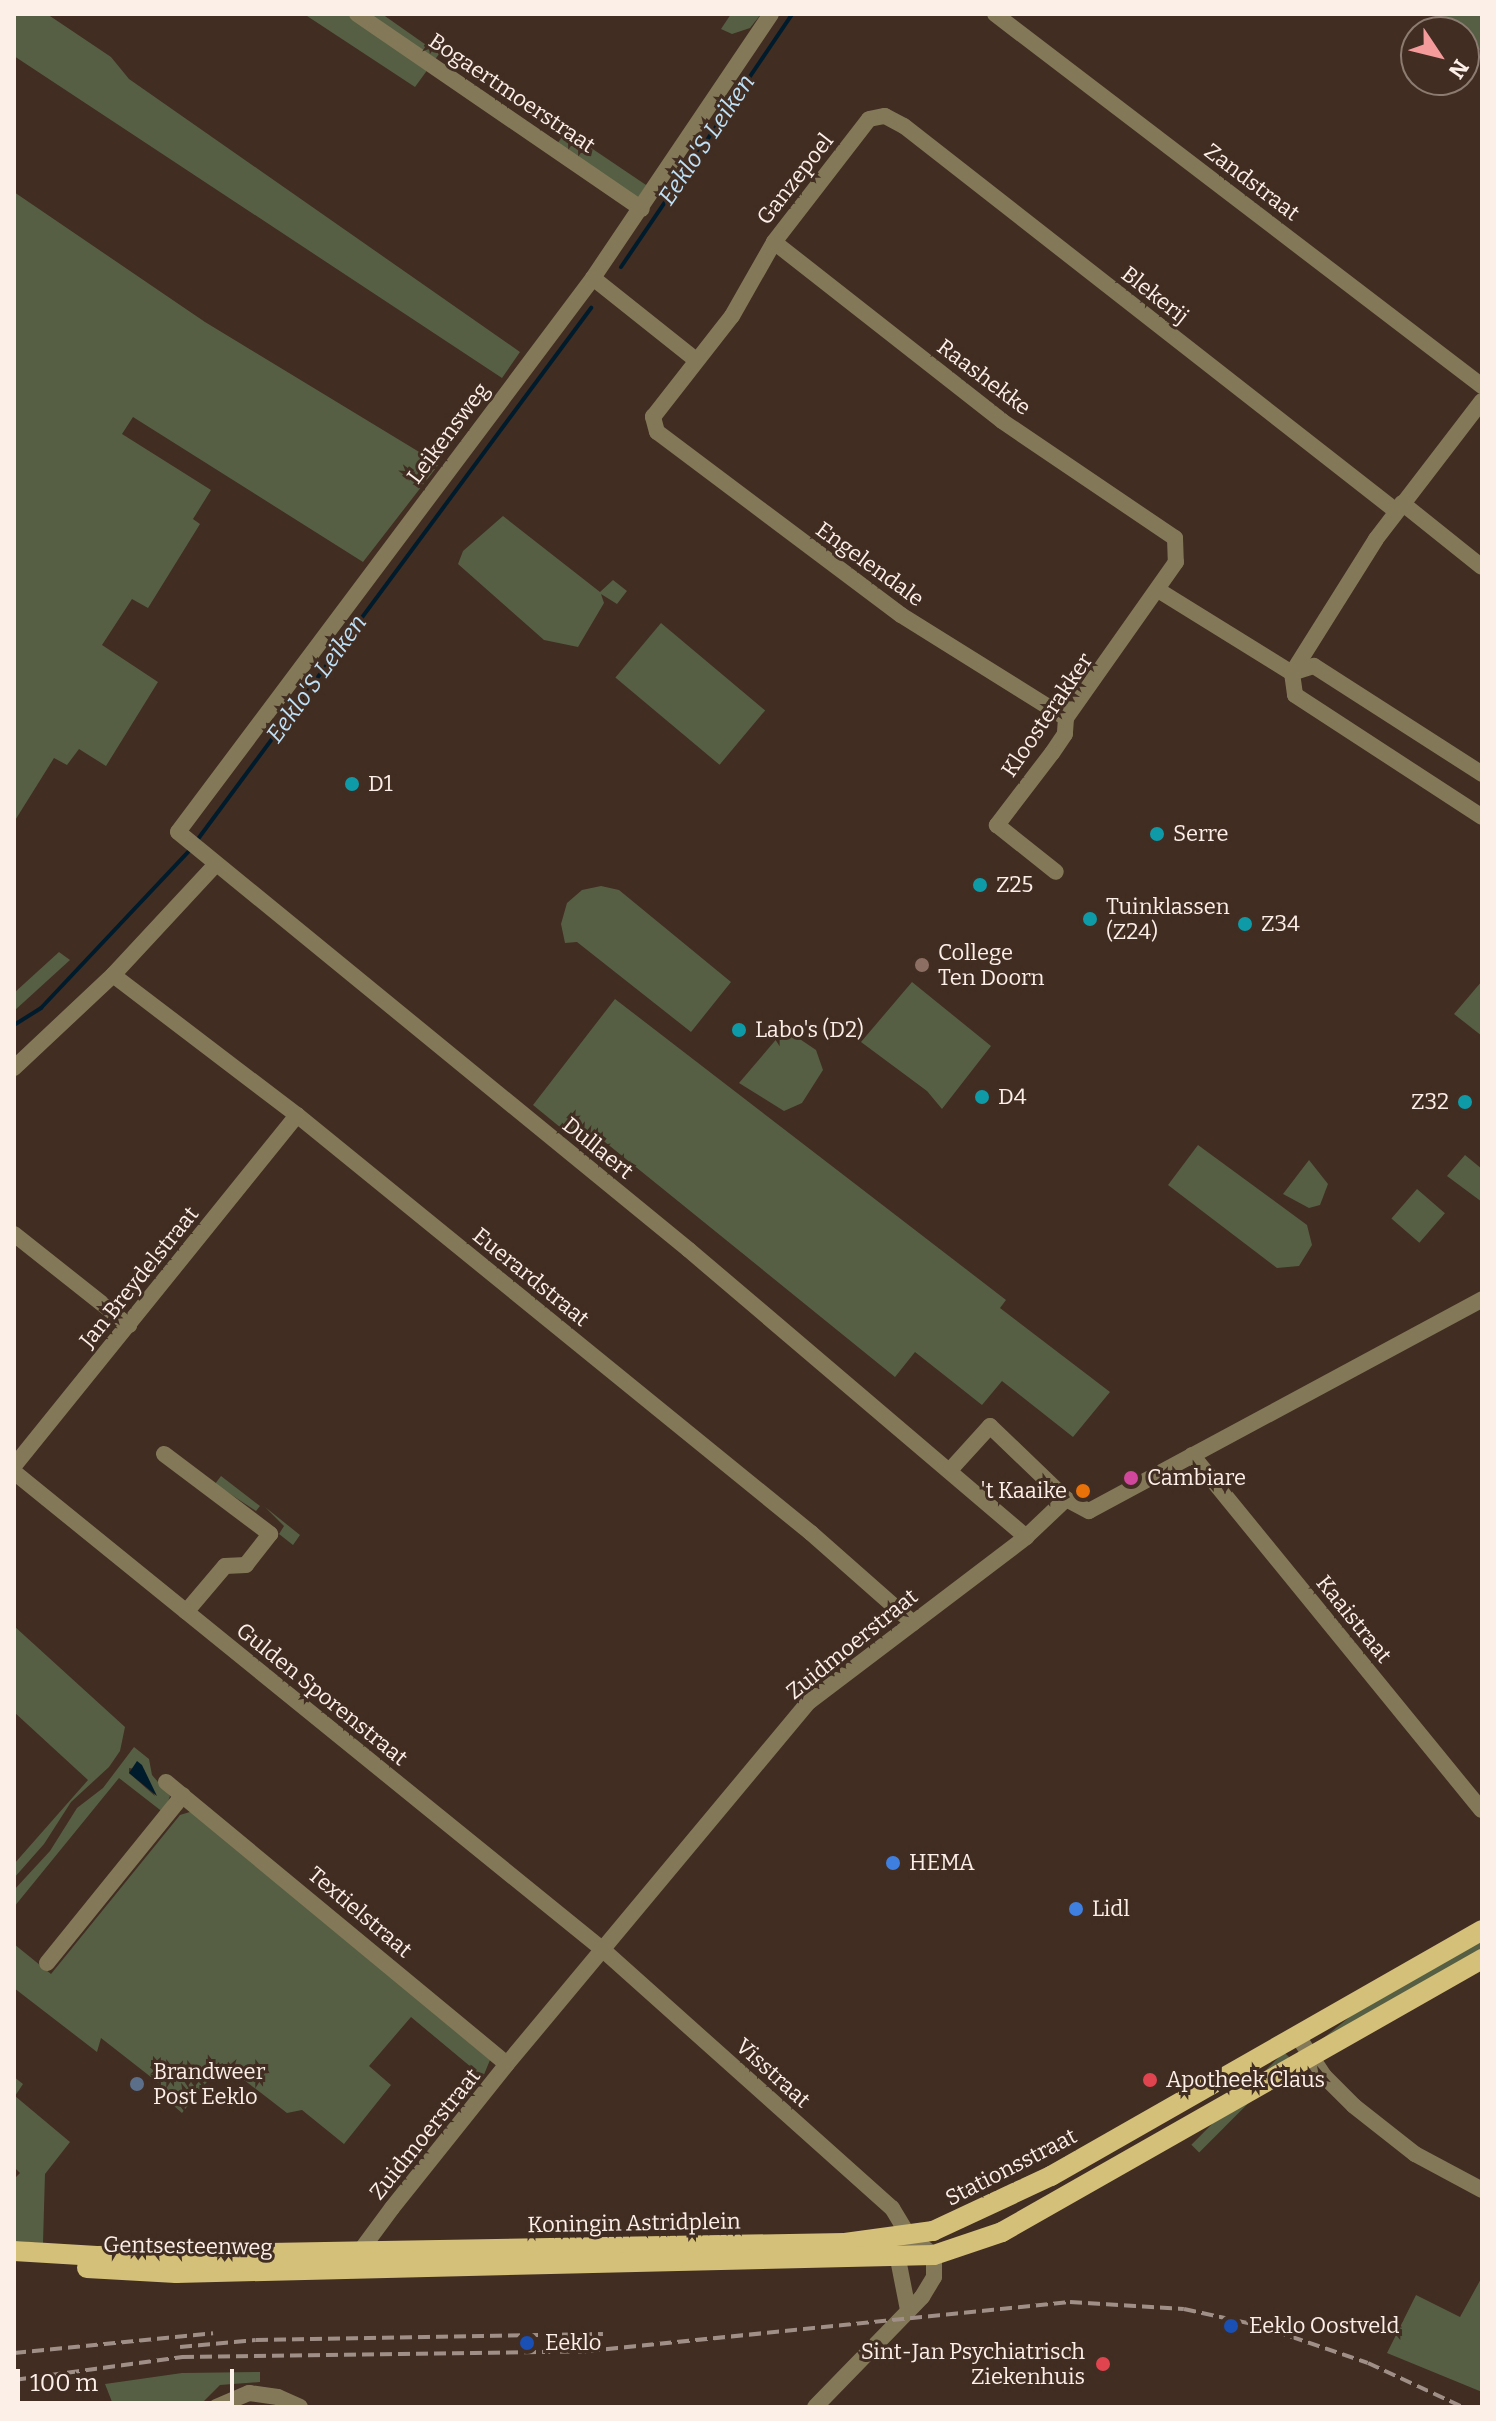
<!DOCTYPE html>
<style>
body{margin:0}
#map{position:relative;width:1496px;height:2421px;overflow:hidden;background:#412d22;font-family:Bitter,serif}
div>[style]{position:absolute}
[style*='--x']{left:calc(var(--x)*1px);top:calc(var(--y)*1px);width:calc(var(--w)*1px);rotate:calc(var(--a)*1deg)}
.green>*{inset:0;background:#565f43;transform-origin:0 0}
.water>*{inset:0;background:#001c2c}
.stream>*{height:4px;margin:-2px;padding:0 2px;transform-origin:2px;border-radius:2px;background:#001c2c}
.minor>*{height:16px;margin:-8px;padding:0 8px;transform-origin:8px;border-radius:8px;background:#837958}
.major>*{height:20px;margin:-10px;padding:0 10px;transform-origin:10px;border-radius:10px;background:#d4c079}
.rail>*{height:4px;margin-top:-2px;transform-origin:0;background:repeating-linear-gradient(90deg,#9f8f86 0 12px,transparent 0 18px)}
.dots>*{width:22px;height:22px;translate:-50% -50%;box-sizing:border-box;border:4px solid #412d22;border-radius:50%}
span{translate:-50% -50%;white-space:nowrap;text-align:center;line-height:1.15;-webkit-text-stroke:6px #412d22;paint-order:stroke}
.street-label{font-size:22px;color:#fcefe8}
.poi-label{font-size:22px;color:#fcefe8}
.left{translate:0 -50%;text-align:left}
.right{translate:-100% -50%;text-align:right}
.water-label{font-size:24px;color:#bee1f7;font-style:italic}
.frame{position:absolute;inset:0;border:16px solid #fcefe8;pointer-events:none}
.north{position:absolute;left:1400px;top:16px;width:80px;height:80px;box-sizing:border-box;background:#412d22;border:2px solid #8c7b71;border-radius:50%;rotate:125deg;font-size:22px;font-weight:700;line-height:32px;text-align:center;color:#fcefe8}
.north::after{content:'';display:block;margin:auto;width:28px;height:36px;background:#f59b9c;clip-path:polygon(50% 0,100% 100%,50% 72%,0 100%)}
.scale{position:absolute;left:16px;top:2369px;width:218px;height:36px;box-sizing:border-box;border:4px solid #fcefe8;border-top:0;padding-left:10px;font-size:24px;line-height:28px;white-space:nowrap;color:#fcefe8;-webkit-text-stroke:6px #412d22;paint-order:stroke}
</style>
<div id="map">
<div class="green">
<div style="clip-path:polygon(14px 14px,47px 14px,111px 57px,129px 79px,520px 352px,502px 378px,14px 56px)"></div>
<div style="clip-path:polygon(304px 14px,382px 14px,439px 54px,415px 87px)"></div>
<div style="clip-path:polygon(731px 14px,761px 14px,750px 28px,732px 34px,721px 29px)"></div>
<div style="clip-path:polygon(1431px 14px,1482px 14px,1482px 52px,1464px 38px,1464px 32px,1456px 32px)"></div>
<div style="left:566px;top:131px;width:97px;height:17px;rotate:34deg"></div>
<div style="clip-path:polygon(14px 192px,205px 322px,439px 464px,363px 562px,133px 417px,122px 434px,211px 490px,193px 519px,200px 524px,148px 608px,132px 599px,102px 645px,158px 682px,106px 766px,79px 749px,67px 765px,54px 758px,14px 822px)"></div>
<div style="clip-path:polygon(503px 516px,600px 592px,613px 580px,627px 591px,617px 604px,601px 594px,604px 603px,578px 647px,544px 640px,458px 564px,463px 551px)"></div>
<div style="left:661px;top:623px;width:136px;height:71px;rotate:40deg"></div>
<div style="clip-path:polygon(601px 886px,619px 890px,731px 982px,691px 1032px,577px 942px,565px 943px,561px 924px,567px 903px,582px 890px)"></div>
<div style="clip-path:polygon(59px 952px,70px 960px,14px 1011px,14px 993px)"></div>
<div style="clip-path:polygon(1482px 981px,1482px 1036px,1454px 1014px)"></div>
<div style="clip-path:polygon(912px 982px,991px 1046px,942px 1109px,927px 1091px,861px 1042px)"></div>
<div style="clip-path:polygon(615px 999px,1006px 1300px,1000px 1308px,1110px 1392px,1073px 1437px,1002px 1381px,982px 1405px,915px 1352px,895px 1377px,600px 1138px,588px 1150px,533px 1105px)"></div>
<div style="clip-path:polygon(785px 1029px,816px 1050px,823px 1070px,802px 1103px,784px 1111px,739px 1083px)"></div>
<div style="clip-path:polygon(1198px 1145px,1307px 1225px,1312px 1245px,1299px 1266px,1277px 1268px,1168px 1185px)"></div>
<div style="clip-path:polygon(1465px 1155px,1482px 1169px,1482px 1202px,1447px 1176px)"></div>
<div style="clip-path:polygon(1309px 1160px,1328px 1184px,1320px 1205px,1309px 1208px,1283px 1194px)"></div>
<div style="left:1417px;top:1189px;width:37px;height:39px;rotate:41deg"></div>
<div style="clip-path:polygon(221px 1476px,260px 1506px,256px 1511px,215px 1484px)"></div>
<div style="clip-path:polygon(265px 1507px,300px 1535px,293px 1545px,279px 1534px,284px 1526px)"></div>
<div style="clip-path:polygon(14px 1626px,125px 1727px,120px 1751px,109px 1767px,71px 1802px,44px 1844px,14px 1878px,14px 1864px,88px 1780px,14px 1712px)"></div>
<div style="clip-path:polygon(evenodd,134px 1747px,149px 1759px,152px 1775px,170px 1796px,164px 1813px,119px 1778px,14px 1907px,14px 1890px,50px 1851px,77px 1808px,103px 1788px,134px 1747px,129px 1768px,144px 1770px,155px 1796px,129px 1773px,129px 1768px)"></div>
<div style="clip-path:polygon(193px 1811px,490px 2060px,483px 2077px,411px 2017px,369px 2066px,391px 2085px,344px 2144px,302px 2110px,287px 2113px,222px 2063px,182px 2113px,174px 2106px,179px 2099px,101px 2038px,97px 2052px,14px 1988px,14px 1944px,51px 1974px,180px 1815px)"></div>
<div style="clip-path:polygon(1482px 1940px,1482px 1954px,1321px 2040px,1362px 2007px)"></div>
<div style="left:1284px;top:2052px;width:11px;height:131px;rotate:45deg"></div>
<div style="clip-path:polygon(14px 2077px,23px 2084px,15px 2096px,70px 2142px,45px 2174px,43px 2243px,14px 2241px,14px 2179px,20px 2173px,14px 2167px)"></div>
<div style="clip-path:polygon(1482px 2277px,1482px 2392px,1387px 2353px,1416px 2295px,1460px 2317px)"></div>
<div style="clip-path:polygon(260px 2372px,260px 2382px,220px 2385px,198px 2407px,114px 2407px,105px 2384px,182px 2373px)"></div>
</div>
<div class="water">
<div style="clip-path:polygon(137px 1761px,142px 1765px,157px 1796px,129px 1773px)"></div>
</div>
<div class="stream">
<div style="--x:621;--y:267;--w:305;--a:-55.9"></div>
<div style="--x:195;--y:843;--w:666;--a:-53.49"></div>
<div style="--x:14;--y:1025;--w:32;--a:-32"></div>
<div style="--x:41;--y:1008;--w:217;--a:-46.7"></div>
</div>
<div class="minor">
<div style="--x:357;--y:14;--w:345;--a:34.4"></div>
<div style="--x:771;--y:14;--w:318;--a:124"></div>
<div style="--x:593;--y:278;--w:692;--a:126.84"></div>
<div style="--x:178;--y:832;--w:660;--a:39.28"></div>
<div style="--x:689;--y:1250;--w:443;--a:40.4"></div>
<div style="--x:995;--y:14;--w:613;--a:37.37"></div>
<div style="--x:774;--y:242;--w:290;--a:38.1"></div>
<div style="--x:1002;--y:421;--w:209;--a:34.1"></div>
<div style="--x:1175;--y:538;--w:24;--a:88"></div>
<div style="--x:1176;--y:562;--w:191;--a:125.2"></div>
<div style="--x:1066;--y:718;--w:16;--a:94"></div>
<div style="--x:1065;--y:734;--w:23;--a:124"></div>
<div style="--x:1052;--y:753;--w:91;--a:127.4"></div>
<div style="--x:997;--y:825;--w:75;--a:38.5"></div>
<div style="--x:593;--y:278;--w:132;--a:38.5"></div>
<div style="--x:1402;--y:503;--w:102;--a:38.7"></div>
<div style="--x:1158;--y:590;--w:158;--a:31.8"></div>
<div style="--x:1292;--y:673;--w:158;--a:-57.9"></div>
<div style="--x:1376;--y:539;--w:174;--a:-52.5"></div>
<div style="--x:1292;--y:673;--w:22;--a:82"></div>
<div style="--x:1295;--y:695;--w:223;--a:33.1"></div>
<div style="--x:1292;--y:673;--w:23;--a:-18"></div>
<div style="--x:1314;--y:666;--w:200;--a:32.7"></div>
<div style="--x:1066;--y:718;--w:195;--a:-148"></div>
<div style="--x:901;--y:615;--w:305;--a:-143.1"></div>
<div style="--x:657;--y:432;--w:16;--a:-105"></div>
<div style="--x:653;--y:417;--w:128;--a:-52"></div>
<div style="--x:732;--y:316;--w:85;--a:-60.4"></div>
<div style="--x:774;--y:242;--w:155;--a:-52.3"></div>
<div style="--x:869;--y:119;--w:16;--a:-11"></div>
<div style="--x:885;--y:116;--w:21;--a:28"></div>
<div style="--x:904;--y:126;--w:625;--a:38.04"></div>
<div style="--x:113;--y:975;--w:231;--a:37.3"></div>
<div style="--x:297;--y:1115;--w:663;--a:39.12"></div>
<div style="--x:811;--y:1533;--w:136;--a:41.4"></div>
<div style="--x:14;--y:1068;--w:136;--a:-43.2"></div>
<div style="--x:113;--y:975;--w:151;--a:-47.1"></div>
<div style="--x:14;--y:1234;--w:147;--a:38.4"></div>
<div style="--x:164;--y:1454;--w:133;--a:37"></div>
<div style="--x:270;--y:1534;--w:39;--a:128"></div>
<div style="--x:246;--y:1565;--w:21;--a:177"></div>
<div style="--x:225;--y:1566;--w:60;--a:130.3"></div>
<div style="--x:1192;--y:1455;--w:458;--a:50.8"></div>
<div style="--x:14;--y:1466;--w:451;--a:-51.1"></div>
<div style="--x:951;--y:1469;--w:58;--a:-47.8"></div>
<div style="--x:990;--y:1426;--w:105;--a:43.8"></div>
<div style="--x:1066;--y:1499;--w:26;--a:28"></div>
<div style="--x:1089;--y:1511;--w:447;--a:-28.3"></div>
<div style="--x:14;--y:1472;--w:757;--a:39.05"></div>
<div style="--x:602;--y:1949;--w:389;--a:41.8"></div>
<div style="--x:892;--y:2208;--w:31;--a:59"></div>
<div style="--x:908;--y:2235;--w:33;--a:38"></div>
<div style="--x:934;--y:2255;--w:22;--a:90"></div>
<div style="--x:934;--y:2277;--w:23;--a:121"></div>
<div style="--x:922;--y:2297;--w:153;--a:134.2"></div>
<div style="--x:166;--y:1782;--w:442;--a:39.6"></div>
<div style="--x:47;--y:1963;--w:216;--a:-51"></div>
<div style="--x:1297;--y:2035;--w:49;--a:56.6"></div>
<div style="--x:1324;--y:2076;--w:42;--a:45"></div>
<div style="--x:1354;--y:2106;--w:78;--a:38.2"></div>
<div style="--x:1415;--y:2154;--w:76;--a:28.2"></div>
<div style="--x:903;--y:2246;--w:14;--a:111"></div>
<div style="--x:898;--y:2259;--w:52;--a:78.9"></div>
<div style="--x:361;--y:2260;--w:10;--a:-90"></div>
<div style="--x:361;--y:2250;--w:52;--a:-53.6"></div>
<div style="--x:392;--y:2208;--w:184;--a:-51.4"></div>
<div style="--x:507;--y:2064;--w:471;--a:-50.2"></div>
<div style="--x:809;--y:1702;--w:273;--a:-37.2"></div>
<div style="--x:1026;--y:1537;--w:55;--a:-43.5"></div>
<div style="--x:216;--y:2407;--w:36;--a:-23"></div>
<div style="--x:249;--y:2393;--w:29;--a:8"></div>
<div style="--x:278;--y:2397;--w:24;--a:24"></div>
</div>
<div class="major">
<div style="--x:14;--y:2251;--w:83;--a:3.4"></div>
<div style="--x:97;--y:2256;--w:748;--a:-1"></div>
<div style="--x:845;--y:2243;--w:89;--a:-7.8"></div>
<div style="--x:933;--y:2231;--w:130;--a:-25"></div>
<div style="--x:1051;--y:2176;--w:496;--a:-29.7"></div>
<div style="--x:87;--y:2268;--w:89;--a:3.2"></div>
<div style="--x:176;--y:2273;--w:758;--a:-1.36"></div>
<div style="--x:934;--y:2255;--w:72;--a:-18.7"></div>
<div style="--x:1002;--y:2232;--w:552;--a:-29.63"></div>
</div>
<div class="rail">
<div style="--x:180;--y:2347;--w:76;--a:-5.3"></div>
<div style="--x:256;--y:2340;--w:347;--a:-1"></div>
<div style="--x:14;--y:2353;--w:200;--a:-5.7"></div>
<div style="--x:14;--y:2380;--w:170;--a:-7.8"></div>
<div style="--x:182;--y:2357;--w:406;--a:-0.8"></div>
<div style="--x:588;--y:2351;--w:484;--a:-5.8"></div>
<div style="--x:1070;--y:2302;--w:114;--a:3.5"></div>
<div style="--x:1184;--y:2309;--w:75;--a:12.4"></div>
<div style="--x:1257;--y:2325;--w:117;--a:18.9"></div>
<div style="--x:1368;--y:2363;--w:105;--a:24.9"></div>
</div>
<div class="dots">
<div style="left:352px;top:784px;background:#0f9aa8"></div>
<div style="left:1157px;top:834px;background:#0f9aa8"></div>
<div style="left:980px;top:885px;background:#0f9aa8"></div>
<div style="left:1090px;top:919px;background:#0f9aa8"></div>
<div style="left:1245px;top:924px;background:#0f9aa8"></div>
<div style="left:922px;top:965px;background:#8d6e63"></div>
<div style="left:739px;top:1030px;background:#0f9aa8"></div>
<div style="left:982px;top:1097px;background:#0f9aa8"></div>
<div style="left:1465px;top:1102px;background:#0f9aa8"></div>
<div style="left:1131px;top:1478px;background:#d1479c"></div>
<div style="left:1083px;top:1491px;background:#e8710a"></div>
<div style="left:893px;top:1863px;background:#3f7fe0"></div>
<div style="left:1076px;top:1909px;background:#3f7fe0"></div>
<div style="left:1150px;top:2080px;background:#e0444e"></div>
<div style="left:137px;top:2084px;background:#5c6f8a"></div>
<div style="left:1231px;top:2326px;background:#1a4fb4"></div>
<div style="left:527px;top:2343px;background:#1a4fb4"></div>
<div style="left:1103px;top:2364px;background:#e0444e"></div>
</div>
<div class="street-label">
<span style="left:512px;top:93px;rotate:34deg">Bogaertmoerstraat</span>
<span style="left:795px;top:179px;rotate:-52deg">Ganzepoel</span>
<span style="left:1252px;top:182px;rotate:37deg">Zandstraat</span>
<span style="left:1155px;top:295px;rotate:38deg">Blekerij</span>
<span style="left:984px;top:377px;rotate:37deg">Raashekke</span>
<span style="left:448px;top:433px;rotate:-53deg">Leikensweg</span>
<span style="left:870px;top:564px;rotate:36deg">Engelendale</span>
<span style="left:1047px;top:715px;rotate:-56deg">Kloosterakker</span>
<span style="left:598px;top:1148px;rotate:39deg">Dullaert</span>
<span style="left:139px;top:1277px;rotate:-51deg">Jan Breydelstraat</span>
<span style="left:531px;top:1277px;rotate:39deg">Euerardstraat</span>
<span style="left:1354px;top:1619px;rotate:51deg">Kaaistraat</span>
<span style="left:852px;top:1644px;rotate:-39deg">Zuidmoerstraat</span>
<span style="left:322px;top:1694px;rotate:39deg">Gulden Sporenstraat</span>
<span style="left:360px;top:1912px;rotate:40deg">Textielstraat</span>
<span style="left:773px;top:2073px;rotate:42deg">Visstraat</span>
<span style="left:425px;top:2134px;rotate:-51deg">Zuidmoerstraat</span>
<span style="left:1011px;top:2167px;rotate:-27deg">Stationsstraat</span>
<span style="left:634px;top:2223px;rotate:-1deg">Koningin Astridplein</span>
<span style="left:188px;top:2246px;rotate:1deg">Gentsesteenweg</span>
</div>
<div class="poi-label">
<span class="left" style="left:368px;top:784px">D1</span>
<span class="left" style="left:1173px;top:834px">Serre</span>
<span class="left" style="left:996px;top:885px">Z25</span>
<span class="left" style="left:1106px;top:919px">Tuinklassen<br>(Z24)</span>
<span class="left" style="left:1261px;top:924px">Z34</span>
<span class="left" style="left:938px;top:965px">College<br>Ten Doorn</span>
<span class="left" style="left:755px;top:1030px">Labo's (D2)</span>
<span class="left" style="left:998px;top:1097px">D4</span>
<span class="right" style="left:1449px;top:1102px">Z32</span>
<span class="left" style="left:1147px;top:1478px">Cambiare</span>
<span class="right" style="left:1067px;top:1491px">'t Kaaike</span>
<span class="left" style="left:909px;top:1863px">HEMA</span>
<span class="left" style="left:1092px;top:1909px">Lidl</span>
<span class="left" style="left:153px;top:2084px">Brandweer<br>Post Eeklo</span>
<span class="left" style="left:1166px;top:2080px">Apotheek Claus</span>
<span class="left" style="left:1249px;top:2326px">Eeklo Oostveld</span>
<span class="left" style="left:545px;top:2343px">Eeklo</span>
<span class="right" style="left:1085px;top:2364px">Sint-Jan Psychiatrisch<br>Ziekenhuis</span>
</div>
<div class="water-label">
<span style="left:707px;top:140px;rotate:-56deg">Eeklo'S Leiken</span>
<span style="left:317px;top:679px;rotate:-54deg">Eeklo'S Leiken</span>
</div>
<div class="frame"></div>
<div class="north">N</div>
<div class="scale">100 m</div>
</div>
